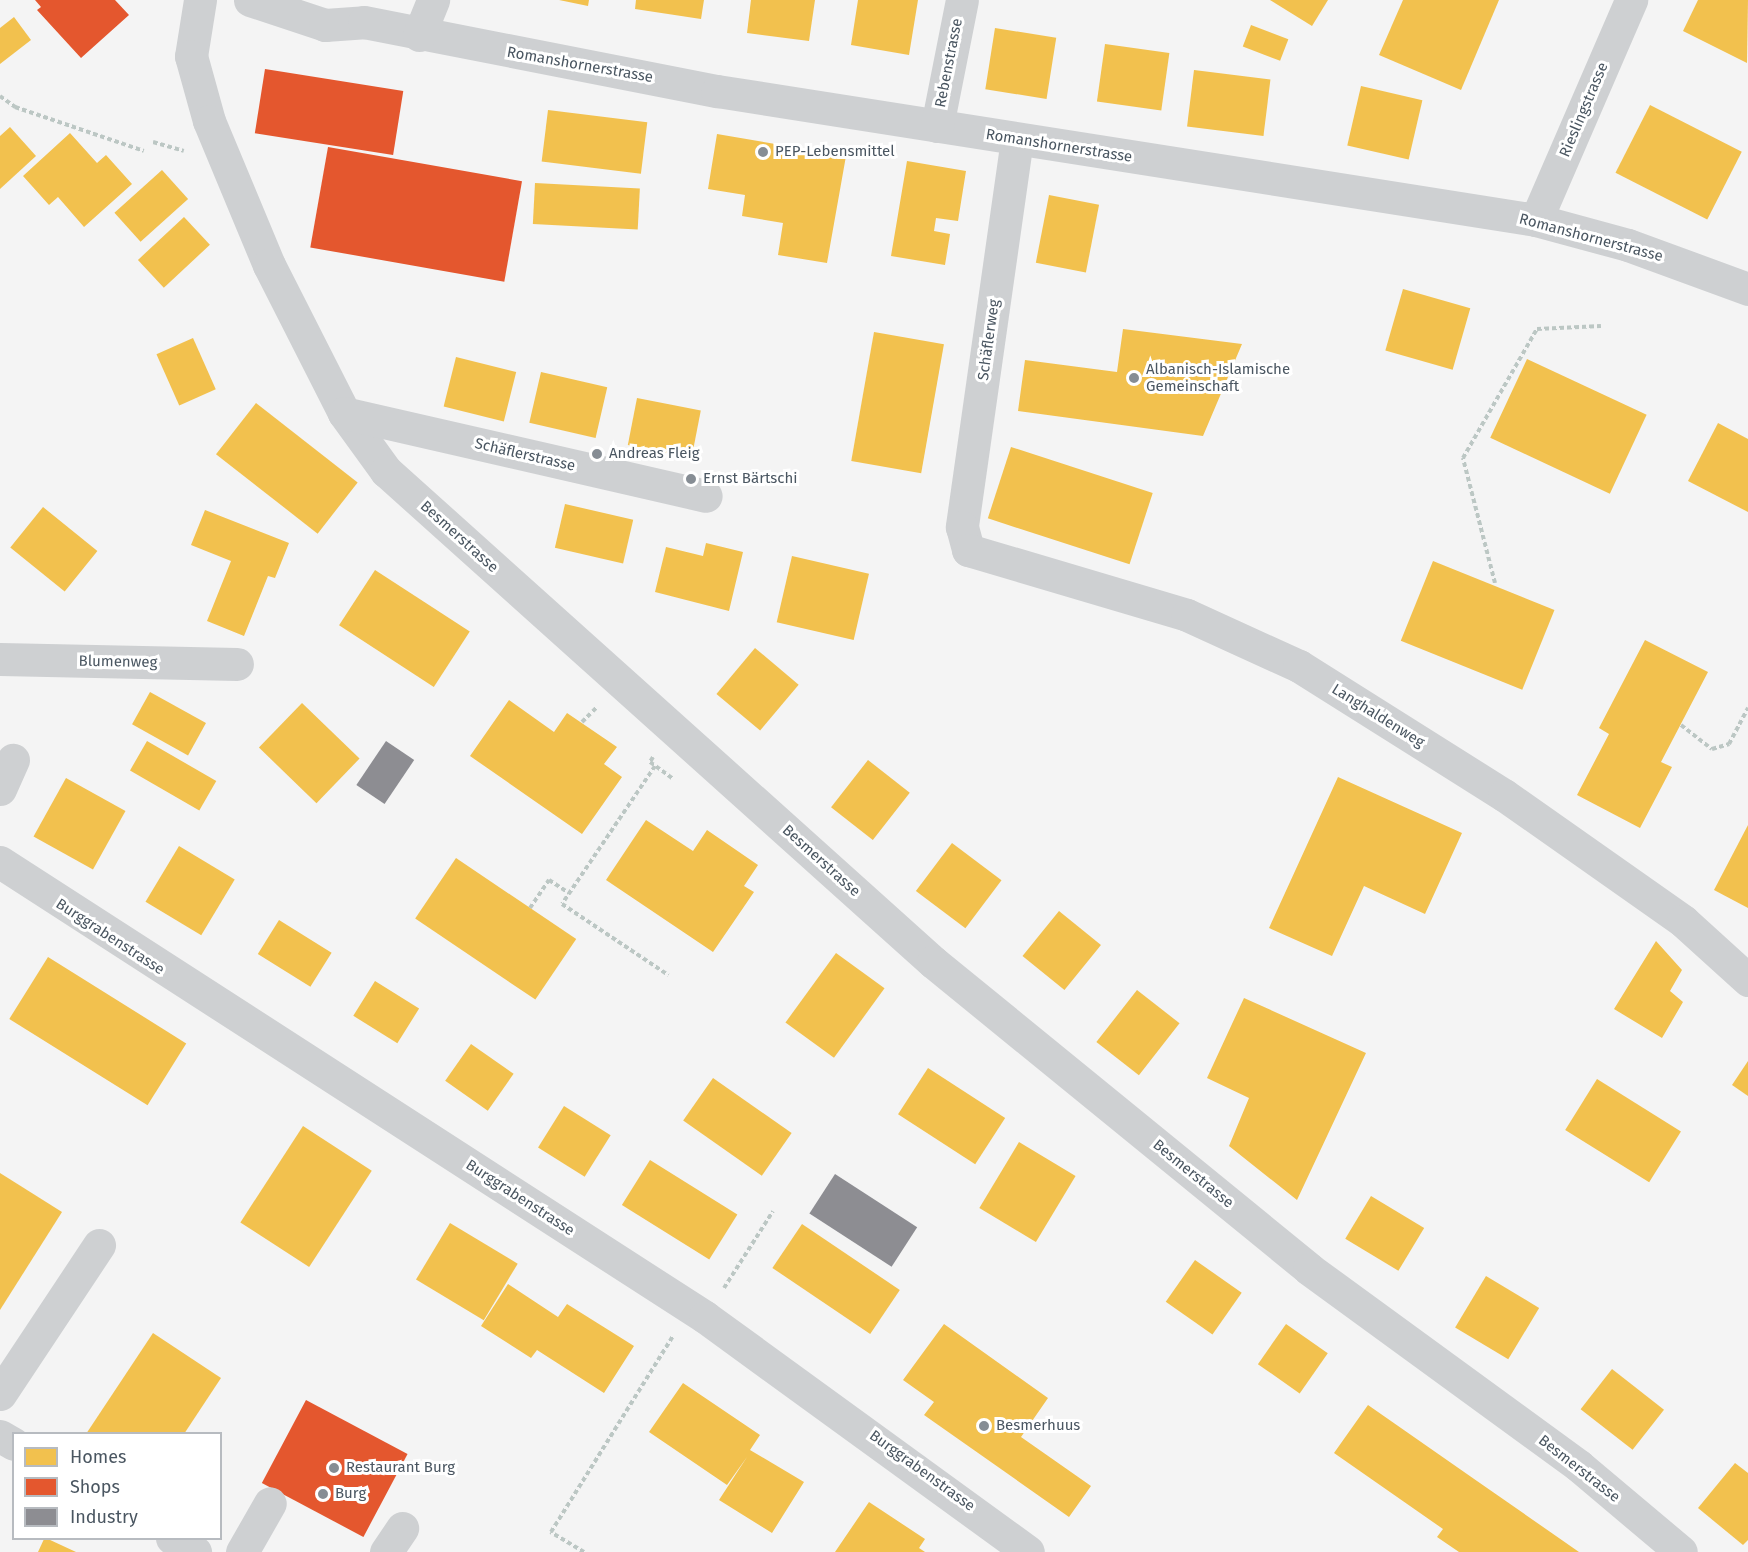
<!DOCTYPE html>
<meta charset="utf-8">
<style>
body{margin:0}
#map{position:relative;width:1748px;height:1552px;overflow:hidden;background:#f4f4f4;font-family:"Fira Sans",sans-serif}
div>[style]{position:absolute}
[style*='--x']{left:calc(var(--x)*1px);top:calc(var(--y)*1px);width:calc(var(--w)*1px);rotate:calc(var(--a)*1deg)}
.homes>*{inset:0;background:#f2c14e;transform-origin:0 0}
.shops>*{inset:0;background:#e4572e;transform-origin:0 0}
.industry>*{inset:0;background:#8d8d92;transform-origin:0 0}
.path>*{height:4px;margin-top:-2px;transform-origin:0;background:repeating-linear-gradient(90deg,#bcc7c4 0 4.5px,transparent 0 7.5px)}
.minor>*{height:33px;margin:-16.5px;padding:0 16.5px;transform-origin:16.5px;border-radius:16.5px;background:#ced0d2}
.dots>*{width:16px;height:16px;translate:-50% -50%;box-sizing:border-box;border:3px solid #fff;border-radius:50%}
span{translate:-50% -50%;white-space:nowrap;text-align:center;line-height:1.15;-webkit-text-stroke:6px #fff;paint-order:stroke}
.street-label{font-size:15px;color:#4a5661}
.poi-label{font-size:15px;color:#4a5661}
.left{translate:0 -50%;text-align:left}
.legend{position:absolute;left:12px;top:1432px;width:210px;height:108px;box-sizing:border-box;background:#fff;border:2px solid #b7bbc0;margin:0;padding:8px 10px;list-style:none;font-size:18px;color:#4a5661}
.legend li{display:flex;align-items:center;gap:12px;height:30px}
.legend b{width:30px;border:2px solid #b7bbc0}
</style>
<div id="map">
<div class="homes">
<div style="clip-path:polygon(559px 0,589px 0,588px 6px)"></div>
<div style="clip-path:polygon(636px 0,704px 0,701px 19px,635px 9px)"></div>
<div style="clip-path:polygon(751px 0,815px 0,809px 41px,747px 33px)"></div>
<div style="clip-path:polygon(858px 0,918px 0,909px 55px,851px 45px)"></div>
<div style="clip-path:polygon(1270px 0,1328px 0,1312px 26px)"></div>
<div style="clip-path:polygon(1403px 0,1499px 0,1461px 90px,1379px 55px)"></div>
<div style="clip-path:polygon(1698px 0,1748px 0,1747px 63px,1683px 31px)"></div>
<div style="clip-path:polygon(14px 17px,31px 40px,0 64px,0 28px)"></div>
<div style="left:1251px;top:25px;width:40px;height:23px;rotate:21deg"></div>
<div style="left:995px;top:28px;width:62px;height:62px;rotate:9deg"></div>
<div style="left:1105px;top:44px;width:65px;height:58px;rotate:8deg"></div>
<div style="left:1194px;top:70px;width:77px;height:57px;rotate:7deg"></div>
<div style="left:1361px;top:86px;width:63px;height:61px;rotate:13deg"></div>
<div style="left:1650px;top:105px;width:103px;height:76px;rotate:27deg"></div>
<div style="left:548px;top:110px;width:100px;height:52px;rotate:7deg"></div>
<div style="clip-path:polygon(10px 127px,36px 156px,0 189px,0 136px)"></div>
<div style="clip-path:polygon(70px 133px,97px 163px,106px 155px,132px 184px,84px 227px,58px 197px,49px 205px,23px 176px)"></div>
<div style="clip-path:polygon(717px 134px,846px 156px,827px 263px,778px 255px,783px 223px,742px 216px,745px 195px,708px 189px)"></div>
<div style="clip-path:polygon(907px 161px,966px 171px,958px 221px,936px 218px,934px 231px,950px 234px,945px 265px,891px 256px)"></div>
<div style="left:162px;top:170px;width:39px;height:64px;rotate:48deg"></div>
<div style="left:535px;top:183px;width:105px;height:41px;rotate:3deg"></div>
<div style="left:1049px;top:195px;width:51px;height:69px;rotate:11deg"></div>
<div style="left:184px;top:217px;width:38px;height:63px;rotate:47deg"></div>
<div style="left:1403px;top:289px;width:70px;height:64px;rotate:16deg"></div>
<div style="clip-path:polygon(1123px 329px,1242px 344px,1203px 436px,1018px 411px,1025px 360px,1117px 372px)"></div>
<div style="left:874px;top:332px;width:71px;height:131px;rotate:10deg"></div>
<div style="left:193px;top:338px;width:56px;height:40px;rotate:66deg"></div>
<div style="left:456px;top:357px;width:62px;height:51px;rotate:14deg"></div>
<div style="left:1527px;top:359px;width:132px;height:87px;rotate:25deg"></div>
<div style="left:541px;top:372px;width:68px;height:52px;rotate:13deg"></div>
<div style="left:637px;top:398px;width:65px;height:48px;rotate:11deg"></div>
<div style="left:256px;top:403px;width:129px;height:65px;rotate:38deg"></div>
<div style="clip-path:polygon(1718px 423px,1748px 439px,1748px 512px,1688px 481px)"></div>
<div style="left:1011px;top:447px;width:149px;height:75px;rotate:18deg"></div>
<div style="left:565px;top:504px;width:70px;height:45px;rotate:13deg"></div>
<div style="left:43px;top:507px;width:70px;height:52px;rotate:39deg"></div>
<div style="clip-path:polygon(205px 510px,289px 543px,275px 578px,268px 576px,244px 636px,207px 621px,231px 561px,191px 545px)"></div>
<div style="clip-path:polygon(706px 543px,743px 552px,729px 611px,655px 592px,666px 547px,703px 556px)"></div>
<div style="left:792px;top:556px;width:79px;height:68px;rotate:13deg"></div>
<div style="left:1433px;top:561px;width:131px;height:86px;rotate:22deg"></div>
<div style="left:375px;top:570px;width:113px;height:66px;rotate:33deg"></div>
<div style="clip-path:polygon(1645px 640px,1708px 672px,1661px 762px,1672px 767px,1640px 828px,1577px 795px,1609px 734px,1599px 728px)"></div>
<div style="left:755px;top:648px;width:57px;height:60px;rotate:40deg"></div>
<div style="left:150px;top:692px;width:64px;height:37px;rotate:29deg"></div>
<div style="clip-path:polygon(509px 700px,554px 732px,567px 713px,617px 747px,604px 764px,622px 777px,582px 834px,470px 756px)"></div>
<div style="left:302px;top:703px;width:80px;height:62px;rotate:44deg"></div>
<div style="left:147px;top:741px;width:80px;height:34px;rotate:30deg"></div>
<div style="left:868px;top:760px;width:53px;height:60px;rotate:38deg"></div>
<div style="clip-path:polygon(1338px 777px,1462px 833px,1425px 914px,1364px 886px,1332px 956px,1269px 928px)"></div>
<div style="left:66px;top:778px;width:68px;height:67px;rotate:29deg"></div>
<div style="clip-path:polygon(646px 820px,693px 851px,707px 830px,758px 865px,744px 886px,754px 892px,713px 952px,606px 880px)"></div>
<div style="clip-path:polygon(1748px 825px,1748px 908px,1714px 890px)"></div>
<div style="left:952px;top:843px;width:62px;height:60px;rotate:37deg"></div>
<div style="left:179px;top:846px;width:65px;height:65px;rotate:31deg"></div>
<div style="left:456px;top:858px;width:145px;height:73px;rotate:34deg"></div>
<div style="left:1059px;top:911px;width:54px;height:58px;rotate:39deg"></div>
<div style="left:279px;top:920px;width:62px;height:40px;rotate:32deg"></div>
<div style="clip-path:polygon(1656px 941px,1682px 970px,1670px 991px,1683px 1002px,1662px 1038px,1614px 1009px)"></div>
<div style="left:836px;top:953px;width:60px;height:86px;rotate:36deg"></div>
<div style="left:48px;top:957px;width:163px;height:73px;rotate:32deg"></div>
<div style="left:375px;top:981px;width:52px;height:41px;rotate:32deg"></div>
<div style="left:1137px;top:990px;width:54px;height:66px;rotate:38deg"></div>
<div style="clip-path:polygon(1244px 998px,1366px 1053px,1297px 1200px,1229px 1146px,1249px 1098px,1207px 1078px)"></div>
<div style="left:471px;top:1044px;width:52px;height:45px;rotate:35deg"></div>
<div style="clip-path:polygon(1748px 1061px,1748px 1096px,1732px 1085px)"></div>
<div style="left:928px;top:1068px;width:92px;height:55px;rotate:33deg"></div>
<div style="left:713px;top:1078px;width:96px;height:52px;rotate:35deg"></div>
<div style="left:1597px;top:1079px;width:99px;height:60px;rotate:32deg"></div>
<div style="left:564px;top:1106px;width:55px;height:49px;rotate:32deg"></div>
<div style="left:303px;top:1126px;width:82px;height:115px;rotate:33deg"></div>
<div style="left:1019px;top:1142px;width:66px;height:77px;rotate:31deg"></div>
<div style="left:650px;top:1160px;width:103px;height:53px;rotate:32deg"></div>
<div style="clip-path:polygon(0 1173px,62px 1212px,0 1310px)"></div>
<div style="left:1371px;top:1196px;width:62px;height:50px;rotate:31deg"></div>
<div style="left:450px;top:1223px;width:79px;height:66px;rotate:31deg"></div>
<div style="left:802px;top:1224px;width:118px;height:53px;rotate:34deg"></div>
<div style="left:1195px;top:1260px;width:57px;height:51px;rotate:35deg"></div>
<div style="left:1486px;top:1276px;width:62px;height:60px;rotate:31deg"></div>
<div style="clip-path:polygon(508px 1284px,558px 1317px,567px 1304px,634px 1346px,604px 1393px,537px 1350px,531px 1358px,481px 1326px)"></div>
<div style="clip-path:polygon(944px 1324px,1048px 1398px,1021px 1437px,1091px 1486px,1069px 1517px,924px 1415px,934px 1402px,903px 1380px)"></div>
<div style="left:1286px;top:1324px;width:51px;height:49px;rotate:35deg"></div>
<div style="clip-path:polygon(153px 1333px,221px 1378px,184px 1434px,86px 1434px)"></div>
<div style="left:1612px;top:1369px;width:66px;height:51px;rotate:38deg"></div>
<div style="clip-path:polygon(683px 1383px,760px 1435px,750px 1450px,804px 1482px,772px 1533px,719px 1500px,747px 1457px,727px 1485px,649px 1432px)"></div>
<div style="clip-path:polygon(1368px 1405px,1477px 1481px,1579px 1552px,1459px 1552px,1437px 1537px,1443px 1529px,1334px 1453px)"></div>
<div style="clip-path:polygon(1735px 1463px,1748px 1473px,1748px 1540px,1743px 1545px,1698px 1508px)"></div>
<div style="clip-path:polygon(869px 1502px,925px 1539px,919px 1548px,925px 1552px,835px 1552px)"></div>
<div style="clip-path:polygon(44px 1539px,48px 1539px,76px 1552px,38px 1552px)"></div>
</div>
<div class="shops">
<div style="clip-path:polygon(35px 0,115px 0,129px 15px,81px 58px,37px 10px,41px 7px)"></div>
<div style="left:265px;top:69px;width:140px;height:65px;rotate:9deg"></div>
<div style="left:328px;top:147px;width:197px;height:102px;rotate:10deg"></div>
<div style="left:306px;top:1400px;width:115px;height:94px;rotate:28deg"></div>
</div>
<div class="industry">
<div style="left:386px;top:741px;width:34px;height:53px;rotate:34deg"></div>
<div style="left:835px;top:1174px;width:98px;height:47px;rotate:33deg"></div>
</div>
<div class="path">
<div style="--x:0;--y:96;--w:19;--a:36"></div>
<div style="--x:15;--y:107;--w:136;--a:18.8"></div>
<div style="--x:153;--y:142;--w:32;--a:16"></div>
<div style="--x:1495;--y:583;--w:129;--a:-104.4"></div>
<div style="--x:1463;--y:458;--w:149;--a:-60.2"></div>
<div style="--x:1537;--y:329;--w:64;--a:-2.7"></div>
<div style="--x:582;--y:722;--w:20;--a:-45"></div>
<div style="--x:1681;--y:725;--w:39;--a:38"></div>
<div style="--x:1712;--y:749;--w:18;--a:-16"></div>
<div style="--x:1729;--y:744;--w:41;--a:-62.2"></div>
<div style="--x:653;--y:757;--w:6;--a:121"></div>
<div style="--x:650;--y:762;--w:29;--a:36"></div>
<div style="--x:655;--y:766;--w:166;--a:124"></div>
<div style="--x:562;--y:904;--w:128;--a:33.8"></div>
<div style="--x:530;--y:908;--w:34;--a:-56"></div>
<div style="--x:549;--y:880;--w:24;--a:33"></div>
<div style="--x:724;--y:1288;--w:91;--a:-57.5"></div>
<div style="--x:584;--y:1552;--w:39;--a:-149"></div>
<div style="--x:551;--y:1532;--w:231;--a:-58.1"></div>
</div>
<div class="minor">
<div style="--x:200;--y:0;--w:57;--a:99.1"></div>
<div style="--x:191;--y:56;--w:67;--a:74.5"></div>
<div style="--x:209;--y:121;--w:156;--a:67.4"></div>
<div style="--x:269;--y:265;--w:166;--a:63.1"></div>
<div style="--x:344;--y:413;--w:72;--a:54.1"></div>
<div style="--x:386;--y:471;--w:735;--a:41.91"></div>
<div style="--x:933;--y:962;--w:485;--a:39.2"></div>
<div style="--x:1309;--y:1269;--w:334;--a:36.1"></div>
<div style="--x:1579;--y:1466;--w:133;--a:40.1"></div>
<div style="--x:250;--y:0;--w:79;--a:18.4"></div>
<div style="--x:325;--y:25;--w:39;--a:-4"></div>
<div style="--x:364;--y:22;--w:360;--a:11.1"></div>
<div style="--x:717;--y:91;--w:829;--a:8.95"></div>
<div style="--x:1536;--y:220;--w:95;--a:15.2"></div>
<div style="--x:1628;--y:245;--w:128;--a:20.1"></div>
<div style="--x:419;--y:35;--w:38;--a:-68"></div>
<div style="--x:937;--y:126;--w:128;--a:-78.8"></div>
<div style="--x:1017;--y:139;--w:392;--a:98.1"></div>
<div style="--x:962;--y:527;--w:24;--a:75"></div>
<div style="--x:968;--y:550;--w:228;--a:16.5"></div>
<div style="--x:1187;--y:615;--w:123;--a:24.5"></div>
<div style="--x:1299;--y:666;--w:242;--a:32.2"></div>
<div style="--x:1504;--y:795;--w:219;--a:35.1"></div>
<div style="--x:1683;--y:921;--w:88;--a:42.2"></div>
<div style="--x:1536;--y:220;--w:240;--a:-66.6"></div>
<div style="--x:344;--y:413;--w:371;--a:12.9"></div>
<div style="--x:0;--y:659;--w:237;--a:1.2"></div>
<div style="--x:0;--y:789;--w:32;--a:-66"></div>
<div style="--x:0;--y:862;--w:839;--a:32.84"></div>
<div style="--x:705;--y:1317;--w:399;--a:36"></div>
<div style="--x:0;--y:1394;--w:179;--a:-56.4"></div>
<div style="--x:0;--y:1436;--w:16;--a:30"></div>
<div style="--x:172;--y:1538;--w:27;--a:31"></div>
<div style="--x:242;--y:1552;--w:56;--a:-60.3"></div>
<div style="--x:386;--y:1552;--w:29;--a:-56"></div>
</div>
<div class="dots">
<div style="left:763px;top:152px;background:#868d94"></div>
<div style="left:1134px;top:378px;background:#868d94"></div>
<div style="left:597px;top:454px;background:#868d94"></div>
<div style="left:691px;top:479px;background:#868d94"></div>
<div style="left:984px;top:1426px;background:#868d94"></div>
<div style="left:334px;top:1468px;background:#868d94"></div>
<div style="left:323px;top:1494px;background:#868d94"></div>
</div>
<div class="street-label">
<span style="left:949px;top:63px;rotate:-79deg">Rebenstrasse</span>
<span style="left:580px;top:65px;rotate:10deg">Romanshornerstrasse</span>
<span style="left:1584px;top:110px;rotate:-67deg">Rieslingstrasse</span>
<span style="left:1059px;top:146px;rotate:9deg">Romanshornerstrasse</span>
<span style="left:1591px;top:238px;rotate:15deg">Romanshornerstrasse</span>
<span style="left:989px;top:340px;rotate:-82deg">Schäflerweg</span>
<span style="left:525px;top:455px;rotate:13deg">Schäflerstrasse</span>
<span style="left:459px;top:537px;rotate:42deg">Besmerstrasse</span>
<span style="left:118px;top:662px;rotate:1deg">Blumenweg</span>
<span style="left:1378px;top:716px;rotate:32deg">Langhaldenweg</span>
<span style="left:821px;top:861px;rotate:42deg">Besmerstrasse</span>
<span style="left:110px;top:937px;rotate:33deg">Burggrabenstrasse</span>
<span style="left:1193px;top:1174px;rotate:39deg">Besmerstrasse</span>
<span style="left:520px;top:1198px;rotate:33deg">Burggrabenstrasse</span>
<span style="left:1579px;top:1469px;rotate:38deg">Besmerstrasse</span>
<span style="left:922px;top:1471px;rotate:36deg">Burggrabenstrasse</span>
</div>
<div class="poi-label">
<span class="left" style="left:775px;top:152px">PEP-Lebensmittel</span>
<span class="left" style="left:1146px;top:378px">Albanisch-Islamische<br>Gemeinschaft</span>
<span class="left" style="left:609px;top:454px">Andreas Fleig</span>
<span class="left" style="left:703px;top:479px">Ernst Bärtschi</span>
<span class="left" style="left:996px;top:1426px">Besmerhuus</span>
<span class="left" style="left:346px;top:1468px">Restaurant Burg</span>
<span class="left" style="left:335px;top:1494px">Burg</span>
</div>
<ul class="legend">
<li><b style="height:16px;background:#f2c14e"></b>Homes</li>
<li><b style="height:16px;background:#e4572e"></b>Shops</li>
<li><b style="height:16px;background:#8d8d92"></b>Industry</li>
</ul>
</div>
